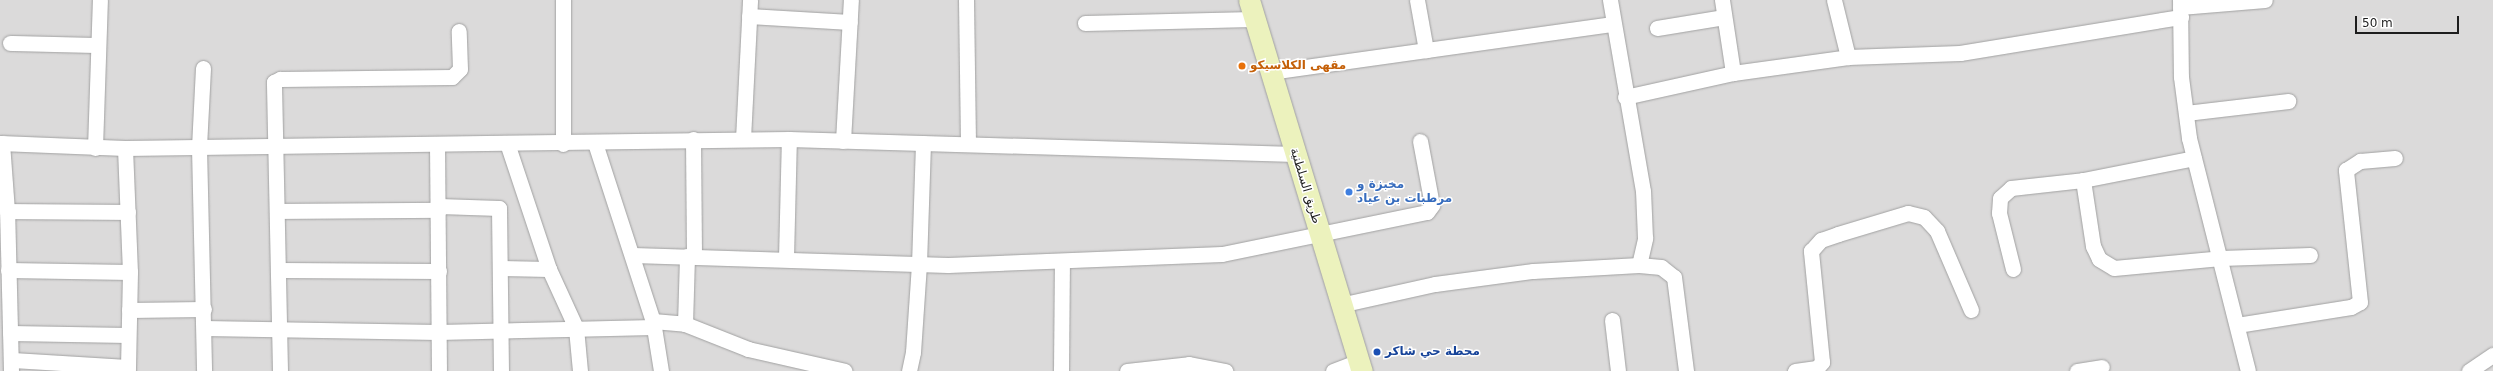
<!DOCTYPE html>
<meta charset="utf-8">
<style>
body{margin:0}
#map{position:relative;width:2493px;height:371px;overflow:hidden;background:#edebe4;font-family:"DejaVu Sans","Noto Sans Arabic",sans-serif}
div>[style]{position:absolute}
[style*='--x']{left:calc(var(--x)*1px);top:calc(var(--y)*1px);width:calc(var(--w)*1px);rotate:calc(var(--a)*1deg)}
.residential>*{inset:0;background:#dbdada;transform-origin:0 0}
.roads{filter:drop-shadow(0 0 1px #a1a1a1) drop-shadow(0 0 1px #a1a1a1)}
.street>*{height:15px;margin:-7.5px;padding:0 7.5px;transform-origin:7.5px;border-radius:7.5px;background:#fff}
.secondary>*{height:21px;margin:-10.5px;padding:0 10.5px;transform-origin:10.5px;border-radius:10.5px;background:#ecf2bd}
.dots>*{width:11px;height:11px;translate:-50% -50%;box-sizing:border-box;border:2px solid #fff;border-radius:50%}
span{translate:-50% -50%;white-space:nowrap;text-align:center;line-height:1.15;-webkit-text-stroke:3px #fff;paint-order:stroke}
.food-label{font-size:12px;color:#c56008;font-weight:700}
.left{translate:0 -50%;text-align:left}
.shop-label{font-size:12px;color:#366cbe;font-weight:700}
.street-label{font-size:12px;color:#1d1d1d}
.transit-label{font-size:12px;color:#164399;font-weight:700}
.scale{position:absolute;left:2355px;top:16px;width:104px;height:18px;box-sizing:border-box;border:2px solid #1d1d1d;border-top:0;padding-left:5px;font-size:12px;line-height:14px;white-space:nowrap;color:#1d1d1d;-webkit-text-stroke:3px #fff;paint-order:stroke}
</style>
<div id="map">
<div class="residential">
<div style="left:0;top:0;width:2493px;height:371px"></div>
</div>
<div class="roads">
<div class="street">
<div style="--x:966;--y:0;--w:144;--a:89.2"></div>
<div style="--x:1417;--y:0;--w:51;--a:79.8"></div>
<div style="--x:1722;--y:0;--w:74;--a:81.4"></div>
<div style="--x:1834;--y:0;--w:59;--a:76.2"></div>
<div style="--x:1848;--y:57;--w:112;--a:-2"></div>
<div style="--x:1960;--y:53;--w:224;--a:-9.3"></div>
<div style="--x:2180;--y:0;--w:77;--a:89.3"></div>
<div style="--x:2181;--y:77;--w:62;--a:82.5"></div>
<div style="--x:2189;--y:138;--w:240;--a:75.8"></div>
<div style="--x:2180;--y:7;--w:85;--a:-4.7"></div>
<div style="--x:749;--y:16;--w:101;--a:3.4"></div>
<div style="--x:1085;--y:23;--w:169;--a:-1.4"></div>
<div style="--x:1657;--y:28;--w:68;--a:-9.3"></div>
<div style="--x:10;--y:43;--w:88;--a:1.3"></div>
<div style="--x:203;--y:68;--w:79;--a:92.9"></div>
<div style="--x:199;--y:147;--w:224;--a:88.7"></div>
<div style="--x:1270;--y:72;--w:346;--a:-8"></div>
<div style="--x:1625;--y:97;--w:111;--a:-12.5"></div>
<div style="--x:1733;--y:73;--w:116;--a:-7.9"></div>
<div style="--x:2186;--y:113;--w:103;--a:-6.7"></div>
<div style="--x:693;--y:139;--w:117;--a:89.5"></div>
<div style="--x:743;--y:139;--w:139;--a:-87.1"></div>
<div style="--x:843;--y:141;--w:141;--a:-86.8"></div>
<div style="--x:0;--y:143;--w:125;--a:2.3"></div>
<div style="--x:125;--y:148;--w:664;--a:-0.78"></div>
<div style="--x:789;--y:139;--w:506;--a:1.7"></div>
<div style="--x:2;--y:143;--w:68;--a:85.8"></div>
<div style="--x:507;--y:143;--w:133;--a:71.6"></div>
<div style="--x:549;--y:269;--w:65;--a:65.4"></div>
<div style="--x:576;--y:328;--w:43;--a:84.7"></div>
<div style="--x:595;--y:143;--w:187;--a:72"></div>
<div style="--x:653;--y:321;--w:51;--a:80.9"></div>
<div style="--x:437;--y:144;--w:227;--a:89.5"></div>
<div style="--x:563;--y:144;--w:144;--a:-90"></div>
<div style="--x:95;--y:148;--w:148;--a:-88.1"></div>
<div style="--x:125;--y:148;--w:124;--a:87.7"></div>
<div style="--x:130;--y:272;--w:99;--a:91.2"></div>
<div style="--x:2083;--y:180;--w:67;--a:81.4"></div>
<div style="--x:2093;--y:246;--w:14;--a:65"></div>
<div style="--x:2099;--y:259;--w:17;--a:31"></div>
<div style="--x:2114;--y:268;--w:107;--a:-5.3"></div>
<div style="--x:2221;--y:258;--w:89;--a:-1.9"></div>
<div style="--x:439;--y:206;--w:60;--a:1.9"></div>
<div style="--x:499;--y:208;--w:163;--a:89.3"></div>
<div style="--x:279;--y:211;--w:160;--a:-0.4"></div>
<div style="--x:633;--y:255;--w:315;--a:1.8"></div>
<div style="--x:948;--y:265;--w:274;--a:-2.3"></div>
<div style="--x:1222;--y:254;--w:209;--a:-11.6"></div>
<div style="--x:1427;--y:212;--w:9;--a:-54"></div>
<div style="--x:1432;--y:205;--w:65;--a:-100.6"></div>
<div style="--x:786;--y:258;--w:119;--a:-88.6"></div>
<div style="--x:1639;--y:265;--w:22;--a:5"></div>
<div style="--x:1661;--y:267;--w:16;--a:38"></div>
<div style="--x:1674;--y:277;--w:95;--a:82.7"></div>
<div style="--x:501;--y:268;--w:48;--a:1.2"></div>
<div style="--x:2013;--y:269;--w:58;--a:-104"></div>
<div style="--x:1999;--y:213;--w:15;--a:-86"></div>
<div style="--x:2000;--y:198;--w:15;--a:-42"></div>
<div style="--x:2011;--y:188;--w:72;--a:-6.3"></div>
<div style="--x:2083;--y:180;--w:113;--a:-11.2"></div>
<div style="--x:8;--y:270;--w:122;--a:0.9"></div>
<div style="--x:279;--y:270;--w:160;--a:0.4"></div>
<div style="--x:1340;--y:305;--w:97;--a:-12.5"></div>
<div style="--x:1435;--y:284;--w:99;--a:-7.6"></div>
<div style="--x:1533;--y:271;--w:106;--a:-3.2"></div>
<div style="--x:1639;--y:265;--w:28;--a:-77"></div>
<div style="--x:1645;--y:238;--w:47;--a:-92.4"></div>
<div style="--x:1643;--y:191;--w:194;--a:-99.8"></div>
<div style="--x:129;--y:310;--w:75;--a:-0.8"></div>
<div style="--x:1612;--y:320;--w:51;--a:83.3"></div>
<div style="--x:653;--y:321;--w:32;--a:5"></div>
<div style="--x:685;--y:324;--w:68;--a:21.6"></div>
<div style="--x:748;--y:349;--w:99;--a:12.8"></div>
<div style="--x:685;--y:324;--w:68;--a:-88.3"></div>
<div style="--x:2237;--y:325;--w:115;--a:-9"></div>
<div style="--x:2351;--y:307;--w:10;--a:-29"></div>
<div style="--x:2360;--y:302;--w:133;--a:-96.1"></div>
<div style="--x:2346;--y:170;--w:17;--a:-33"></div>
<div style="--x:2360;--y:161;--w:35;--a:-5"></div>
<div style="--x:204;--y:328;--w:234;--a:1"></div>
<div style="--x:438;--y:332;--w:216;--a:-1.3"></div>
<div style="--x:10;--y:333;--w:118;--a:1"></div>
<div style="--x:12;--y:360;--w:116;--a:3.5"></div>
<div style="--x:11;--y:371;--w:160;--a:-91.4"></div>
<div style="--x:7;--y:211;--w:121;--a:0.5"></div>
<div style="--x:280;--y:371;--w:289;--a:-91.2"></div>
<div style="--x:274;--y:82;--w:7;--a:-27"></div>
<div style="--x:280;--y:79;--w:172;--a:-0.7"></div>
<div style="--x:452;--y:77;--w:11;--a:-45"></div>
<div style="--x:460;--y:69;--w:38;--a:-92"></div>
<div style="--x:909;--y:371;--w:19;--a:-78"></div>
<div style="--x:913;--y:352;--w:88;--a:-86.1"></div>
<div style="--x:919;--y:264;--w:121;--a:-88.1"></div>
<div style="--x:1061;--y:371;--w:108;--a:-89.5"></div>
<div style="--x:1127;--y:371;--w:62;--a:-6.4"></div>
<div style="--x:1189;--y:364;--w:37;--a:11"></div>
<div style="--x:1333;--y:371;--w:28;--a:-21"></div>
<div style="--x:1795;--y:371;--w:22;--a:-8"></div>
<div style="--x:1817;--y:368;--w:8;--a:-50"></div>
<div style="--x:1822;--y:362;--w:112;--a:-95.7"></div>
<div style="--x:1811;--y:251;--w:15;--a:-48"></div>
<div style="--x:1821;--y:240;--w:18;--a:-19"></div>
<div style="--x:1838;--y:234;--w:73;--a:-16.7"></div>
<div style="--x:1908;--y:213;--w:16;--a:14"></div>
<div style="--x:1924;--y:217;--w:19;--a:47"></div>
<div style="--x:1937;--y:231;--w:86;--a:66.7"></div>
<div style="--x:2077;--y:371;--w:25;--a:-9"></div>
<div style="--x:2469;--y:371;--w:29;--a:-34"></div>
</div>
<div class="secondary">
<div style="--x:1249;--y:0;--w:388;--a:73.1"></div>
</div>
</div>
<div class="dots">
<div style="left:1242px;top:66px;background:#e8710a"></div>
<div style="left:1349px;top:192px;background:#3f7fe0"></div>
<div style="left:1377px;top:352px;background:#1a4fb4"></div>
</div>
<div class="food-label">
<span class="left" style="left:1250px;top:66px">مقهى الكلاسيكو</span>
</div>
<div class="shop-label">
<span class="left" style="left:1357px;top:192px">مخبزة و<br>مرطبات بن عياد</span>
</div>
<div class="street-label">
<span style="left:1305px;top:186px;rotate:73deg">طريق السلطنية</span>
</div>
<div class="transit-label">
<span class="left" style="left:1385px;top:352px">محطة حي شاكر</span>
</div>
<div class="scale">50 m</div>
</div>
